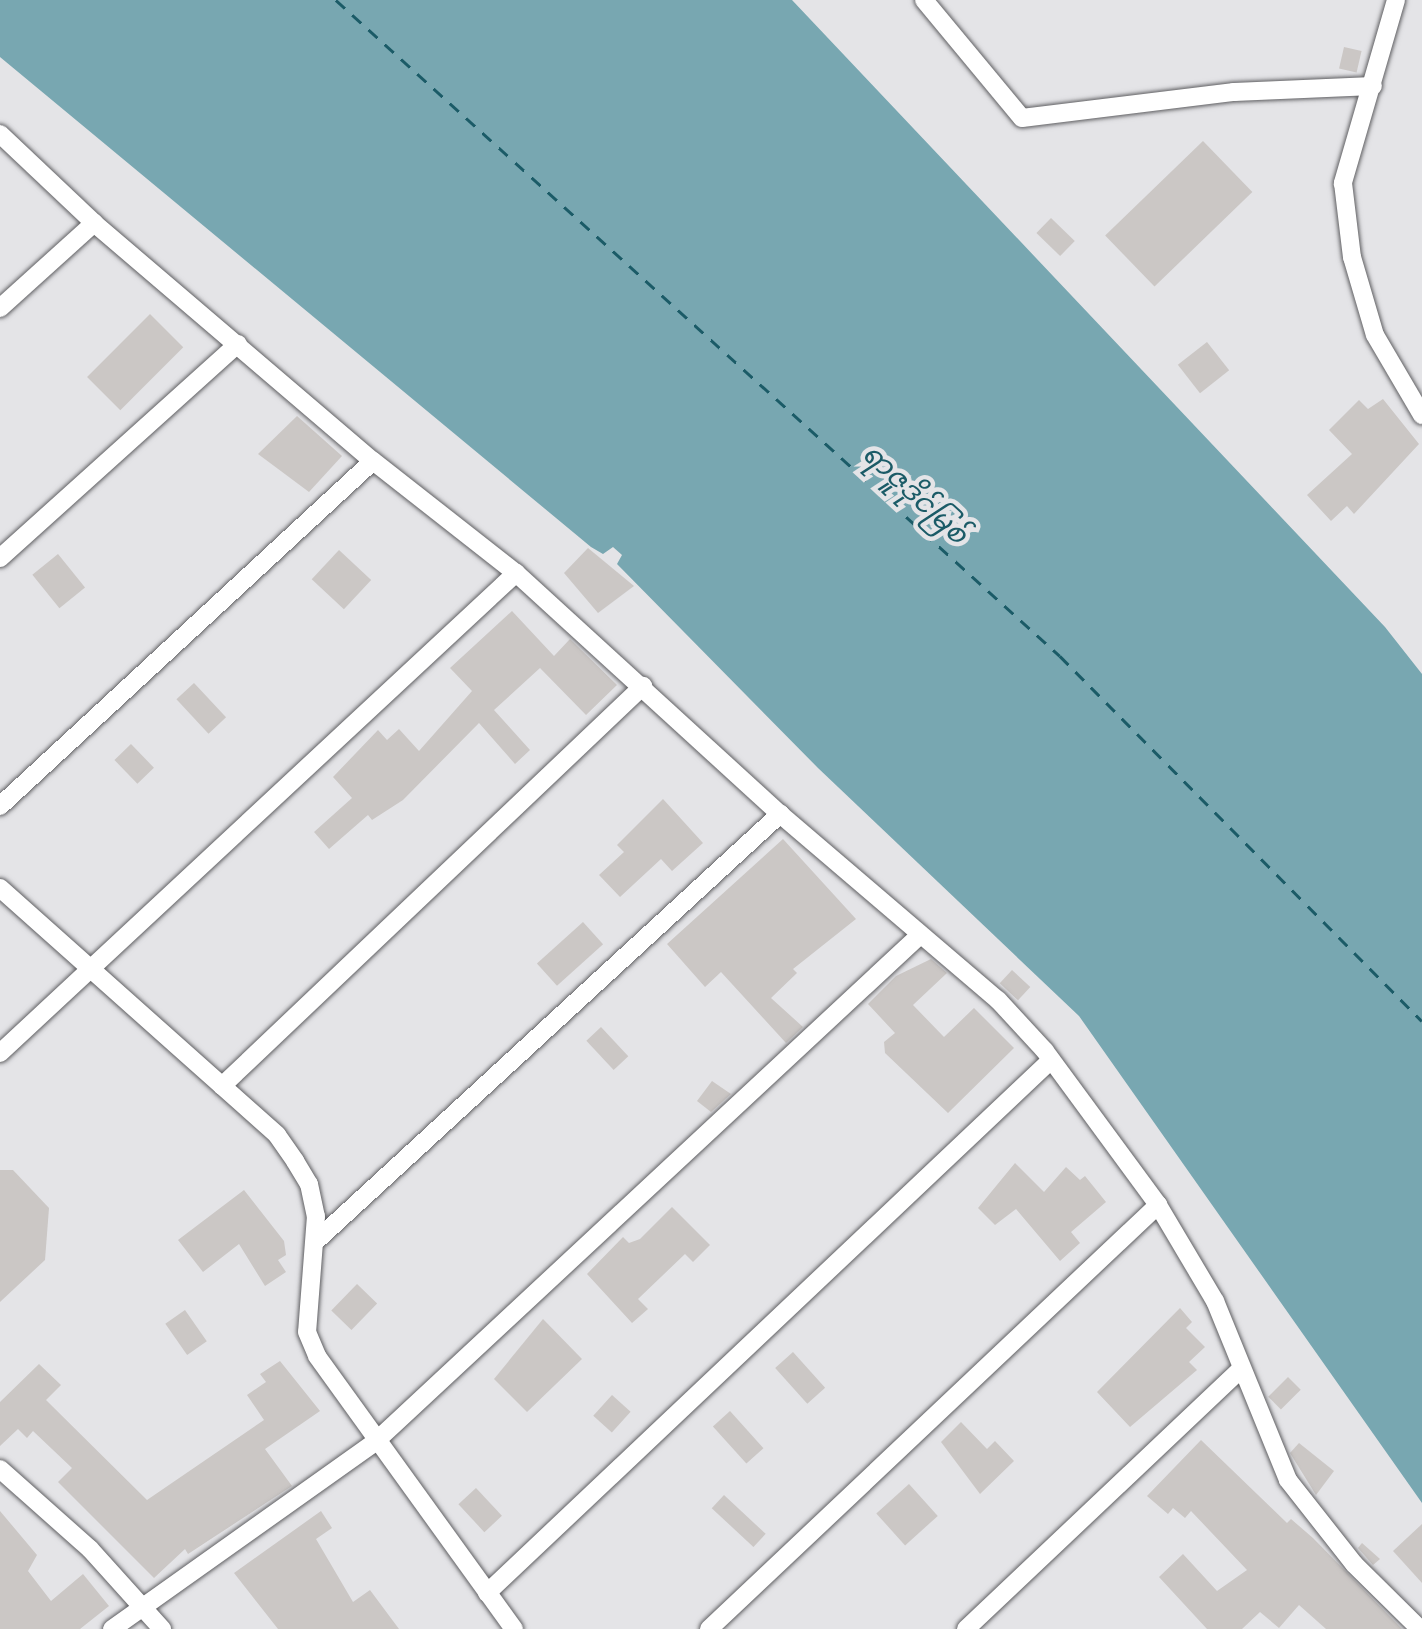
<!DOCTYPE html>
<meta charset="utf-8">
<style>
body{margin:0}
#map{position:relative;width:1422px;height:1629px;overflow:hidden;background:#e4e4e7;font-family:"Fira Sans","Noto Sans Myanmar",sans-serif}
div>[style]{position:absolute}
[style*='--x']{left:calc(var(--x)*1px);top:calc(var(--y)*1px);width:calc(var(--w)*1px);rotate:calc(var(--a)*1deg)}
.water>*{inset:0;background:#78a7b1}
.ferry>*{height:2.5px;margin-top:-1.25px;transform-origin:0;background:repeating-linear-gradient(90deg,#1b5b67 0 12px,transparent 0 22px)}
.building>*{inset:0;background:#cbc7c5;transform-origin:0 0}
.roads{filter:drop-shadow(0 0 2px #5f5f62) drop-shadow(0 0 2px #5f5f62)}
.street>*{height:18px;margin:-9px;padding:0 9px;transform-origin:9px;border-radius:9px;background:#fff}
span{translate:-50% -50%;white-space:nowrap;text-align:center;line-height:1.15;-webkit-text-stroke:9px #e4e4e7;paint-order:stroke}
.water-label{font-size:28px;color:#1b5b67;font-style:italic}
</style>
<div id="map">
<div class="water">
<div style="clip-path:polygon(0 0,792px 0,1385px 627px,1422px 674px,1422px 1503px,1079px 1016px,818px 768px,617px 564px,622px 555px,613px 547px,603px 554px,591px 547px,0 57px)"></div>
</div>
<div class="ferry">
<div style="--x:336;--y:0;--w:977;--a:42.18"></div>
<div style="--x:1060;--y:656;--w:514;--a:45.24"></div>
</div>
<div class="building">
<div style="left:1344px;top:47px;width:18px;height:22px;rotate:13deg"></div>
<div style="left:1203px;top:141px;width:71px;height:136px;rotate:46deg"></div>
<div style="left:1051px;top:218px;width:33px;height:21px;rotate:44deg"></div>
<div style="left:150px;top:314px;width:47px;height:89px;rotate:45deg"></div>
<div style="left:1207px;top:342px;width:36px;height:37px;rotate:52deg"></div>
<div style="clip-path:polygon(1383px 399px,1419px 444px,1354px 514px,1347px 506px,1331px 521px,1307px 495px,1352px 454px,1329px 430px,1359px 400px,1368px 409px)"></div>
<div style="clip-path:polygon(297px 416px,342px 456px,309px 492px,258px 454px)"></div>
<div style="clip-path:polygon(588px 548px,634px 586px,598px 613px,564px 573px)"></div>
<div style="left:339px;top:550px;width:44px;height:40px;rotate:43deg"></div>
<div style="left:58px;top:554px;width:43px;height:33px;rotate:51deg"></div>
<div style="clip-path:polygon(512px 611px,554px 656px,570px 639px,617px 685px,586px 715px,540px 668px,494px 710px,530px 750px,515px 764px,479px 723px,403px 800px,372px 820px,368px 815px,329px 849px,314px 832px,352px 798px,333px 777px,378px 730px,387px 740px,399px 729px,419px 751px,472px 691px,450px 668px)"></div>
<div style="left:194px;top:683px;width:47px;height:24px;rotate:47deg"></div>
<div style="left:131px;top:744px;width:33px;height:23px;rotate:46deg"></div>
<div style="clip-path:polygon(663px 799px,703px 843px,672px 871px,661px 859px,620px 897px,599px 875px,624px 852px,617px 845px)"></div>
<div style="clip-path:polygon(783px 839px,856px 919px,793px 969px,797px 973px,771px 998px,803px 1027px,786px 1043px,721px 972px,705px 987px,667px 944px)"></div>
<div style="left:583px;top:922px;width:30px;height:62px;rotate:48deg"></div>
<div style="clip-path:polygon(931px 959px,947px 973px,913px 1005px,944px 1037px,974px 1008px,1014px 1048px,948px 1113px,885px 1053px,884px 1042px,895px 1033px,868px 1004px,896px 976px)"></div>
<div style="left:1012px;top:970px;width:25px;height:18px;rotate:43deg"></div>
<div style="left:601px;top:1027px;width:40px;height:20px;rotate:47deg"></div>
<div style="clip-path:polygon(712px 1081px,731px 1094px,711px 1112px,697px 1101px)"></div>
<div style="clip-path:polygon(1015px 1163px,1044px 1192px,1066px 1167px,1080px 1180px,1085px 1176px,1106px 1202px,1071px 1232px,1080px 1243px,1060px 1261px,1016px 1209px,995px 1225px,978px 1208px)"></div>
<div style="clip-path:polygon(0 1170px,13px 1170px,49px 1208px,45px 1260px,0 1302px)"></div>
<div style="clip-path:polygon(244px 1190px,284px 1241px,286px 1255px,278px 1260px,286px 1272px,265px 1286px,239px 1244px,203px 1272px,178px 1240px)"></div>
<div style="clip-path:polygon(672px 1207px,710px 1245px,693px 1262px,685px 1254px,638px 1299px,648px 1309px,632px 1323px,587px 1274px,623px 1237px,629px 1243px,640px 1239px)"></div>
<div style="left:357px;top:1284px;width:28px;height:37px;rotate:44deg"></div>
<div style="clip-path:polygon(1180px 1308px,1192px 1322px,1186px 1328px,1205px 1347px,1189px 1362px,1197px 1370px,1130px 1427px,1097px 1392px)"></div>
<div style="left:185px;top:1310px;width:38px;height:24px;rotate:55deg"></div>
<div style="clip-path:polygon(543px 1319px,582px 1359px,527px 1412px,494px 1379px)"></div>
<div style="left:793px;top:1352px;width:48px;height:24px;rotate:48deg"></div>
<div style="clip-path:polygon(280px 1361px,320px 1411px,265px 1449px,292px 1486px,188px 1554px,185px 1549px,154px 1578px,58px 1482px,72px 1468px,33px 1431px,27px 1438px,18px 1429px,0 1446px,0 1402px,39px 1364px,61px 1385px,46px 1400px,147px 1500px,264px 1420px,247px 1395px,266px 1382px,260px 1374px)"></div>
<div style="left:1288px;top:1377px;width:18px;height:28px;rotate:45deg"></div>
<div style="left:612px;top:1395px;width:25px;height:28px;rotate:42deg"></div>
<div style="left:730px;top:1411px;width:50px;height:23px;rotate:48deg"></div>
<div style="clip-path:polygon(961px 1422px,987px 1449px,995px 1441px,1014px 1461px,980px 1494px,941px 1442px)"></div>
<div style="clip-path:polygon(1201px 1440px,1287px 1523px,1291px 1519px,1313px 1538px,1402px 1629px,1326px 1629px,1299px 1605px,1279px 1628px,1260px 1612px,1242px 1629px,1207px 1629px,1159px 1577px,1183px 1554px,1217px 1591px,1247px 1570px,1191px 1511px,1185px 1518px,1173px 1508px,1168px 1514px,1147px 1496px)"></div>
<div style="clip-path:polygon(1299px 1443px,1334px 1471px,1316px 1495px,1290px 1453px)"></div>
<div style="left:909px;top:1484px;width:43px;height:44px;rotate:48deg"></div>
<div style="left:476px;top:1488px;width:38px;height:24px;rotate:47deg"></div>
<div style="left:724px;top:1495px;width:57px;height:18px;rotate:43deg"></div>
<div style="clip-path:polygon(0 1511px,37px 1555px,28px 1571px,51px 1601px,83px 1574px,109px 1606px,80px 1629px,0 1629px)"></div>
<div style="clip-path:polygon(321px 1511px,332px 1528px,316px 1539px,353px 1602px,370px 1590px,399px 1629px,278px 1629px,234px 1573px)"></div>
<div style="clip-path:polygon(1422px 1524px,1422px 1583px,1393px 1551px)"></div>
<div style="clip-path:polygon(1362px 1543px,1380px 1559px,1373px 1565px,1358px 1548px)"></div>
</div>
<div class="roads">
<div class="street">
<div style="--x:924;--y:0;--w:153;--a:50.3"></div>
<div style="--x:1022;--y:118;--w:214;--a:-7"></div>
<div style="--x:1234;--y:92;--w:139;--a:-2.5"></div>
<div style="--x:1396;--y:0;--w:191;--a:106.2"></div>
<div style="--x:1343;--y:183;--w:75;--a:83.1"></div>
<div style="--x:1352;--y:257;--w:81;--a:73.6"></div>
<div style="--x:1375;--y:335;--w:93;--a:59.6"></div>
<div style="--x:0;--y:134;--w:129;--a:43.4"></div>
<div style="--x:94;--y:223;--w:367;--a:40.5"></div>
<div style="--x:373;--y:461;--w:182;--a:38.1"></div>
<div style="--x:516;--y:573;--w:357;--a:42.4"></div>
<div style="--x:780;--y:814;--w:287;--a:40.5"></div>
<div style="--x:998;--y:1000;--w:69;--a:47.3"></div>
<div style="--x:1045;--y:1051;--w:191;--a:53.7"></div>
<div style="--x:1158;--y:1205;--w:112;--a:59.3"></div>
<div style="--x:1215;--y:1301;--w:193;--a:67.8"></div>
<div style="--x:1288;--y:1480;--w:107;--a:51.8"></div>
<div style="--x:1354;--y:1564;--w:93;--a:44.6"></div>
<div style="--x:0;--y:308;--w:127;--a:-42.1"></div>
<div style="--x:0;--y:558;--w:320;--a:-42"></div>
<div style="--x:0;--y:806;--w:508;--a:-42.77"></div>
<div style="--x:0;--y:888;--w:371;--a:41.7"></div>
<div style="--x:277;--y:1135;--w:32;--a:55"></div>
<div style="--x:295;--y:1161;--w:27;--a:59"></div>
<div style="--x:309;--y:1184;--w:33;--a:78"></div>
<div style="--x:316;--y:1216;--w:116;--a:94.4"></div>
<div style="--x:307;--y:1332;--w:26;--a:67"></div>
<div style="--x:317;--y:1356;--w:337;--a:54.2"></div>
<div style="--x:0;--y:1053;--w:705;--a:-42.93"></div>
<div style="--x:222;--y:1086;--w:581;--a:-43.53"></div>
<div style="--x:316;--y:1241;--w:631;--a:-42.62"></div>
<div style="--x:0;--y:1469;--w:120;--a:41.6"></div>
<div style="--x:90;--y:1549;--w:108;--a:48"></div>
<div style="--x:487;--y:1593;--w:776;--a:-43.38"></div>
<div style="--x:112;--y:1629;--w:321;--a:-35.4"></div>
<div style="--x:374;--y:1443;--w:746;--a:-42.94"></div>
<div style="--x:709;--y:1629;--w:618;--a:-43.36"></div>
<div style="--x:966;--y:1629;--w:378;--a:-43.4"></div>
</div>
</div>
<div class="water-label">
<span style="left:915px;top:494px;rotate:43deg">ရာဇူဒိုင်မြစ်</span>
</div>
</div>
